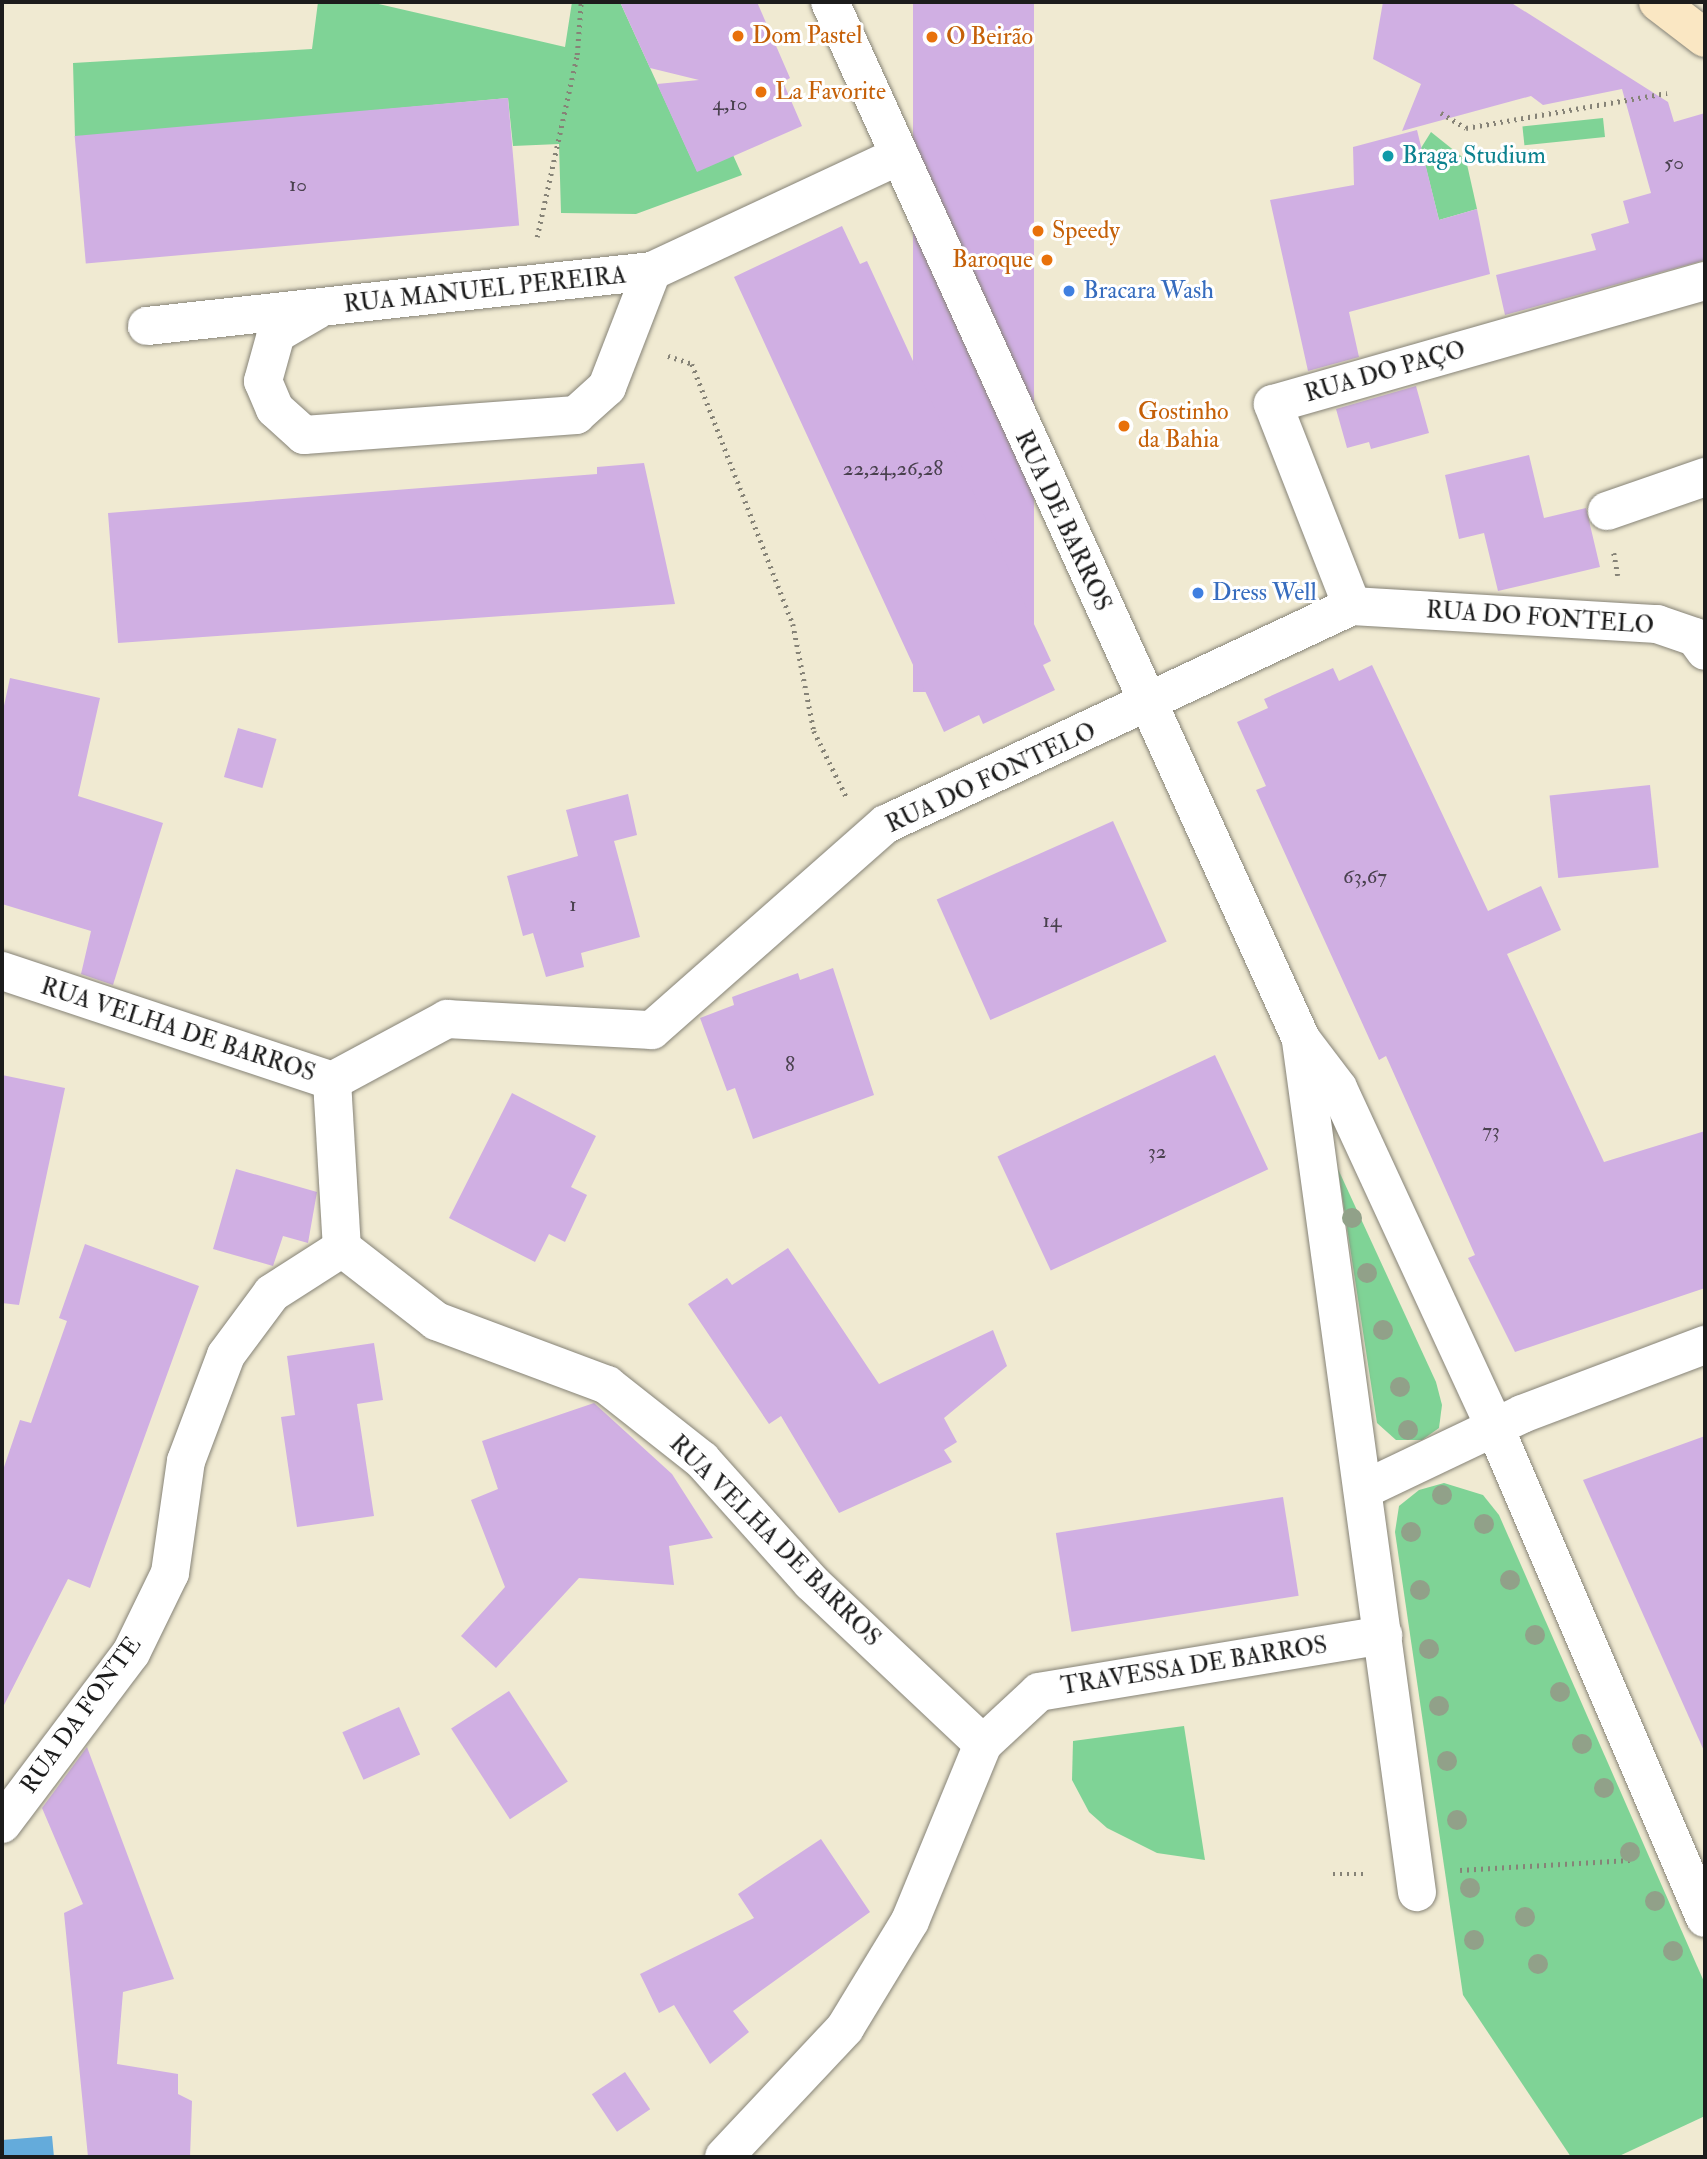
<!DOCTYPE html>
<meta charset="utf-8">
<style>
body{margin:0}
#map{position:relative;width:1707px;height:2159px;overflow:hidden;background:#f0ead2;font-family:"IM FELL Double Pica",serif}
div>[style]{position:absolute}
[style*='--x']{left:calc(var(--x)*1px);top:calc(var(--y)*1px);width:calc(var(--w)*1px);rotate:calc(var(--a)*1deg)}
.green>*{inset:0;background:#7fd396;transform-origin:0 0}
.water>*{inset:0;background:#64abdb}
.building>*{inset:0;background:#d0afe3;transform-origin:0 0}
.path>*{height:4.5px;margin-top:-2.25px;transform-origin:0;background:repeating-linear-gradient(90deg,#868377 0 2px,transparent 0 7px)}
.roads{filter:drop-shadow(0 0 2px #868377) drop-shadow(0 0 2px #868377)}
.street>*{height:38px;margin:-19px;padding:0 19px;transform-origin:19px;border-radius:19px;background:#fff}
.secondary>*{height:38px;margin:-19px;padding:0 19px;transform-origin:19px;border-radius:19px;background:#fae7c3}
.trees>*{width:20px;height:20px;margin:-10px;border-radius:50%;background:#91a189}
.dots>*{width:19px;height:19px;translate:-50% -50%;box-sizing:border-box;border:4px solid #fff;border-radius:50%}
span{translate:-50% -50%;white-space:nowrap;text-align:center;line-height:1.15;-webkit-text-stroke:6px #fff;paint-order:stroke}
.number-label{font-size:21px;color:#49414e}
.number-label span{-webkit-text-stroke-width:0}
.food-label{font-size:24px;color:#c56008}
.left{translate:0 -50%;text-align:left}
.right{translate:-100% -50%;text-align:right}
.culture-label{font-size:24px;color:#0d838f}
.street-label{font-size:24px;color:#1c1c1c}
.shop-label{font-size:24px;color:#366cbe}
.frame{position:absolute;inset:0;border:4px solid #1c1c1c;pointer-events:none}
</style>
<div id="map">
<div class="green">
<div style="clip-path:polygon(318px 2px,370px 2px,565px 47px,572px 2px,620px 2px,697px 171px,733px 155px,742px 175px,636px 214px,561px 213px,559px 144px,513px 146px,508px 98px,75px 138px,73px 63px,312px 49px)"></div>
<div style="left:1603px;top:118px;width:19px;height:81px;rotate:84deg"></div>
<div style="clip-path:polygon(1431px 132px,1466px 160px,1477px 209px,1439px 220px,1421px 148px)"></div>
<div style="clip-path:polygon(1338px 1169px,1436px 1382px,1442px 1405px,1439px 1428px,1422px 1440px,1396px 1440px,1377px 1423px)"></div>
<div style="clip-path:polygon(1444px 1483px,1483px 1495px,1499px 1515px,1705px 1984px,1705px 2116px,1617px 2157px,1571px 2157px,1463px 1995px,1395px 1532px,1399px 1506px,1419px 1490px)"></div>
<div style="clip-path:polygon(1184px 1726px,1205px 1860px,1157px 1853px,1107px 1828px,1089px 1812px,1072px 1780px,1073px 1741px)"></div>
</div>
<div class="water">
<div style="clip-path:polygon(52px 2136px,54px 2157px,2px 2157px,2px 2140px)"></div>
</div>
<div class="building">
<div style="clip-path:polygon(620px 2px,757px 2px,790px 78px,783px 82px,802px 126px,697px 172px,657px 84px,699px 80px,650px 68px)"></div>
<div style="left:913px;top:2px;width:121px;height:690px"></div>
<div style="clip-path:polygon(1383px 2px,1510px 2px,1668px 102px,1674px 122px,1705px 113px,1705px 260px,1505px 315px,1496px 275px,1596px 250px,1591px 234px,1629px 223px,1623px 201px,1651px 193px,1622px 89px,1543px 105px,1531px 96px,1402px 131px,1421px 84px,1373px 59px)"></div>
<div style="left:508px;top:98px;width:128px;height:435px;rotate:85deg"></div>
<div style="clip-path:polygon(1417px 130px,1439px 220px,1477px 209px,1490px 274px,1349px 312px,1359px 357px,1308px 371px,1270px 200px,1354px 185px,1353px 147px)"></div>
<div style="clip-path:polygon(842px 226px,860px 264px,867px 261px,1051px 661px,1043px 665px,1055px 690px,983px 724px,979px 715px,944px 732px,734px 277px)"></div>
<div style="clip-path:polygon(1416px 386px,1429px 433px,1371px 449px,1369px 442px,1347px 448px,1336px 409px)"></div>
<div style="clip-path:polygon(1529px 455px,1544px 518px,1586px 508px,1600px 567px,1498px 591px,1484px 533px,1459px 539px,1445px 475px)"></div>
<div style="clip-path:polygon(644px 463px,675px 604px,118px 643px,108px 513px,597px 474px,597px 467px)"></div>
<div style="clip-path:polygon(1372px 665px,1488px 911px,1541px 886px,1561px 930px,1507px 954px,1604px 1162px,1705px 1131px,1705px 1288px,1515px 1352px,1468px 1258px,1475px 1255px,1386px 1056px,1379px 1060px,1256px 790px,1266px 786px,1237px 722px,1268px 708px,1264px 699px,1333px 668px,1339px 681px)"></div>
<div style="clip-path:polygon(10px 678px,100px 698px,78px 796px,163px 823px,113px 985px,81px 974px,91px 931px,2px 904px,2px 715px)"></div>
<div style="left:238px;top:728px;width:40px;height:51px;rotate:16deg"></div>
<div style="left:1650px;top:785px;width:83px;height:101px;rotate:84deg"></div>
<div style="clip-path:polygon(628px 794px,637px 835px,614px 841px,640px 937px,581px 953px,584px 967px,546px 977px,533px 933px,523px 936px,507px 876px,578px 856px,566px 810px)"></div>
<div style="left:1113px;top:821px;width:132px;height:193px;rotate:66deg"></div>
<div style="clip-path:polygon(833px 968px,874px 1095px,753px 1139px,735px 1088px,727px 1091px,700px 1018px,734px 1005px,732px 997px,798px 973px,800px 980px)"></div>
<div style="left:1215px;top:1055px;width:126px;height:240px;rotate:65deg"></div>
<div style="clip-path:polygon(2px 1075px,65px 1088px,19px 1305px,2px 1303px)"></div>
<div style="clip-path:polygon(512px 1093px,596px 1136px,571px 1187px,587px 1195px,565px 1242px,549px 1234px,535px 1262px,449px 1218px)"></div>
<div style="clip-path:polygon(236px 1169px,317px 1192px,308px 1243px,283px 1236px,273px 1266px,213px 1249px)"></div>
<div style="clip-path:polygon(85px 1244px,199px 1286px,90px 1588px,68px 1579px,2px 1709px,2px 1473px,20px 1420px,31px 1423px,67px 1321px,59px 1318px)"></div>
<div style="clip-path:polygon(788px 1248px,879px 1384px,993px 1330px,1007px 1366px,944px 1418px,957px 1442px,944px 1450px,952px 1462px,839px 1513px,781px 1416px,769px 1424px,688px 1304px,727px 1278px,732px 1285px)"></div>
<div style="clip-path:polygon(374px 1343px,383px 1400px,357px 1404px,374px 1516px,297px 1527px,281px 1417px,295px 1415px,287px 1356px)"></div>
<div style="clip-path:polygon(594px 1403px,672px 1474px,713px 1538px,669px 1546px,674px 1585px,579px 1578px,496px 1668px,461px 1636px,505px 1587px,471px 1500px,498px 1489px,482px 1441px)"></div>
<div style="clip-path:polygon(1705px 1436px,1705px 1753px,1583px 1480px)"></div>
<div style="left:1283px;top:1497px;width:100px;height:230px;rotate:81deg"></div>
<div style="left:509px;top:1691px;width:108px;height:69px;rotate:57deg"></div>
<div style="left:399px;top:1707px;width:52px;height:62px;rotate:66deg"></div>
<div style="clip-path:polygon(87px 1747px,174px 1979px,123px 1992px,117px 2064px,178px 2074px,178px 2094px,192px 2101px,190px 2157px,88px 2157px,64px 1913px,83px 1904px,42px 1808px)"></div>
<div style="clip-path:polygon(821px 1839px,870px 1912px,733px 2011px,749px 2032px,710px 2064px,674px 2005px,659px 2013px,640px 1974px,754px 1918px,738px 1894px)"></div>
<div style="left:625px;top:2072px;width:45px;height:40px;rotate:56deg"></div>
</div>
<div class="path">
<div style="--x:1441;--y:113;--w:29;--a:31"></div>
<div style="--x:1466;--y:128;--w:204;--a:-9.9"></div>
<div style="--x:537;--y:237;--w:186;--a:-77.6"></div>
<div style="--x:577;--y:55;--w:53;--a:-85.7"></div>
<div style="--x:668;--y:356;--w:25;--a:18"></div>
<div style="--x:692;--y:364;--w:279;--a:68.8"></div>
<div style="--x:793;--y:624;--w:109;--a:78.9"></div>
<div style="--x:814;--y:731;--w:75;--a:63.8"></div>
<div style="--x:1614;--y:553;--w:23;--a:80"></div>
<div style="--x:1460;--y:1870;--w:170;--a:-3.4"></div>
<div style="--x:1333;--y:1874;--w:34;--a:0"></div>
</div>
<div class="roads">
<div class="street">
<div style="--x:830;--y:2;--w:1139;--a:65.57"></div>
<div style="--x:1301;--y:1039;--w:61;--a:52.9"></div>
<div style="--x:1338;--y:1088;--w:374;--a:65.2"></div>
<div style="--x:1495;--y:1428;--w:533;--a:66.8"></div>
<div style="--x:317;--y:310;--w:48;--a:149.7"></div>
<div style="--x:276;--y:334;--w:49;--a:105.5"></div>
<div style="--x:263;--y:381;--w:30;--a:67"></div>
<div style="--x:275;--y:409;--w:39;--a:42"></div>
<div style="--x:304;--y:435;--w:273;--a:-4.2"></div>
<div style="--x:576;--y:415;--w:42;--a:-42.1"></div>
<div style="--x:607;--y:387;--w:124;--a:-68.8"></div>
<div style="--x:147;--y:326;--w:508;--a:-6.22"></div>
<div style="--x:652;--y:271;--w:269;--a:-25"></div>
<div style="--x:1607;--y:511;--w:104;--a:-19.1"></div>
<div style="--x:1352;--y:606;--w:217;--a:-111.4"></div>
<div style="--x:1273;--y:404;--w:449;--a:-15.9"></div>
<div style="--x:2;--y:971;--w:348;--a:18.4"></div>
<div style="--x:332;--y:1081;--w:167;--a:86.6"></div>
<div style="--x:342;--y:1248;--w:119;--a:37.8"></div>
<div style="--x:436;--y:1321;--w:183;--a:20.5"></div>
<div style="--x:607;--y:1385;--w:121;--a:38.3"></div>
<div style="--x:702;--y:1460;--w:164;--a:48.2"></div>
<div style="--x:811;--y:1582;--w:236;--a:43.3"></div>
<div style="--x:1301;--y:1041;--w:859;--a:82.24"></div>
<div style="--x:332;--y:1081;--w:131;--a:-28.3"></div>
<div style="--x:447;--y:1019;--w:205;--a:3.1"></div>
<div style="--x:652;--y:1030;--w:312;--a:-41.4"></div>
<div style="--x:886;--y:824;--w:514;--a:-25.07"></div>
<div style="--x:1352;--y:606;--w:306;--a:3.4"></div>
<div style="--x:1657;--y:624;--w:40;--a:18.9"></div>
<div style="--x:1695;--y:637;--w:17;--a:54"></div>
<div style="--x:1363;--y:1490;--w:176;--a:-25.5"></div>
<div style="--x:1522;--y:1414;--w:196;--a:-20.7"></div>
<div style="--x:2;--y:1824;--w:214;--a:-53"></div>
<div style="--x:131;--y:1653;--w:89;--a:-64"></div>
<div style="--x:170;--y:1573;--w:113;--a:-81.9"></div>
<div style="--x:186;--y:1461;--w:113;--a:-69.3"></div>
<div style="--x:226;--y:1355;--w:77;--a:-53.4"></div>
<div style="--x:272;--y:1293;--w:83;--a:-32.7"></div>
<div style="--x:724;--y:2157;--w:177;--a:-46.8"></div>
<div style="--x:845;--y:2028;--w:125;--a:-58.7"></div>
<div style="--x:910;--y:1921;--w:191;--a:-67.6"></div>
<div style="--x:983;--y:1744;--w:76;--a:-42.9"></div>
<div style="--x:1039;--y:1692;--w:349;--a:-9.4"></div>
</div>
<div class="secondary">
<div style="--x:1658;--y:2;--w:59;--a:37.5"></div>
</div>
</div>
<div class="trees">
<div style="left:1352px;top:1218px"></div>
<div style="left:1367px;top:1273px"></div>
<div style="left:1383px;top:1330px"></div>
<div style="left:1400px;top:1387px"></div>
<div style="left:1408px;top:1430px"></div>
<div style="left:1442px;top:1495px"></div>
<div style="left:1484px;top:1524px"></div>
<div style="left:1411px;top:1532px"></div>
<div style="left:1510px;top:1580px"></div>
<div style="left:1420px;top:1590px"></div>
<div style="left:1535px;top:1635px"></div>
<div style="left:1429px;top:1649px"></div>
<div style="left:1560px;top:1692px"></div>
<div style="left:1439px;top:1706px"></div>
<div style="left:1582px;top:1744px"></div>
<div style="left:1447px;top:1761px"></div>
<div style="left:1604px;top:1788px"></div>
<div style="left:1457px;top:1820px"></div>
<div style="left:1630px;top:1852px"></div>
<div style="left:1470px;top:1888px"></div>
<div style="left:1655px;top:1901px"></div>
<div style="left:1525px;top:1917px"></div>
<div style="left:1474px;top:1940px"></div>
<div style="left:1673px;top:1951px"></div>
<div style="left:1538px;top:1964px"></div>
</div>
<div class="dots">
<div style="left:738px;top:36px;background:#e8710a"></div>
<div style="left:932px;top:37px;background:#e8710a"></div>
<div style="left:761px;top:92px;background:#e8710a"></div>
<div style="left:1388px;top:156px;background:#0f9aa8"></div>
<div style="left:1038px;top:231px;background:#e8710a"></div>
<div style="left:1047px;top:260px;background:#e8710a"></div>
<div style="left:1069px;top:291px;background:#3f7fe0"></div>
<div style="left:1124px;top:426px;background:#e8710a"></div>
<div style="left:1198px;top:593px;background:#3f7fe0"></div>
</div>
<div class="number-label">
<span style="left:730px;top:104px">4,10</span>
<span style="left:1674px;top:163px">50</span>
<span style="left:298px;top:185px">10</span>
<span style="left:893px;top:469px">22,24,26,28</span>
<span style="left:1365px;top:877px">63,67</span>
<span style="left:573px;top:905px">1</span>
<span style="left:1052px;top:921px">14</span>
<span style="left:790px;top:1065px">8</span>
<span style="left:1491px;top:1131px">73</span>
<span style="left:1157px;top:1152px">32</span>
</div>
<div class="food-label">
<span class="left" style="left:752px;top:36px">Dom Pastel</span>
<span class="left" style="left:946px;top:37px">O Beirão</span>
<span class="left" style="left:775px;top:92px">La Favorite</span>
<span class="left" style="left:1052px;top:231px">Speedy</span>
<span class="right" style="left:1033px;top:260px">Baroque</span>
<span class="left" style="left:1138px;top:426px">Gostinho<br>da Bahia</span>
</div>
<div class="culture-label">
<span class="left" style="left:1402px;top:156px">Braga Studium</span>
</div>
<div class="street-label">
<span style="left:485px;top:290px;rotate:-6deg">RUA MANUEL PEREIRA</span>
<span style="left:1385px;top:372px;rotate:-16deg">RUA DO PAÇO</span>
<span style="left:1063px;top:521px;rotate:65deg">RUA DE BARROS</span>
<span style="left:1540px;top:618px;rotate:4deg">RUA DO FONTELO</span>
<span style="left:991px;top:778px;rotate:-25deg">RUA DO FONTELO</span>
<span style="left:178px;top:1030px;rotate:18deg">RUA VELHA DE BARROS</span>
<span style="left:775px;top:1541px;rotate:45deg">RUA VELHA DE BARROS</span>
<span style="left:1194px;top:1666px;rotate:-9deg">TRAVESSA DE BARROS</span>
<span style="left:81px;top:1715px;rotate:-54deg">RUA DA FONTE</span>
</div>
<div class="shop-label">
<span class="left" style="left:1083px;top:291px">Bracara Wash</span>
<span class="left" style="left:1212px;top:593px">Dress Well</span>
</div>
<div class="frame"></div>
</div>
